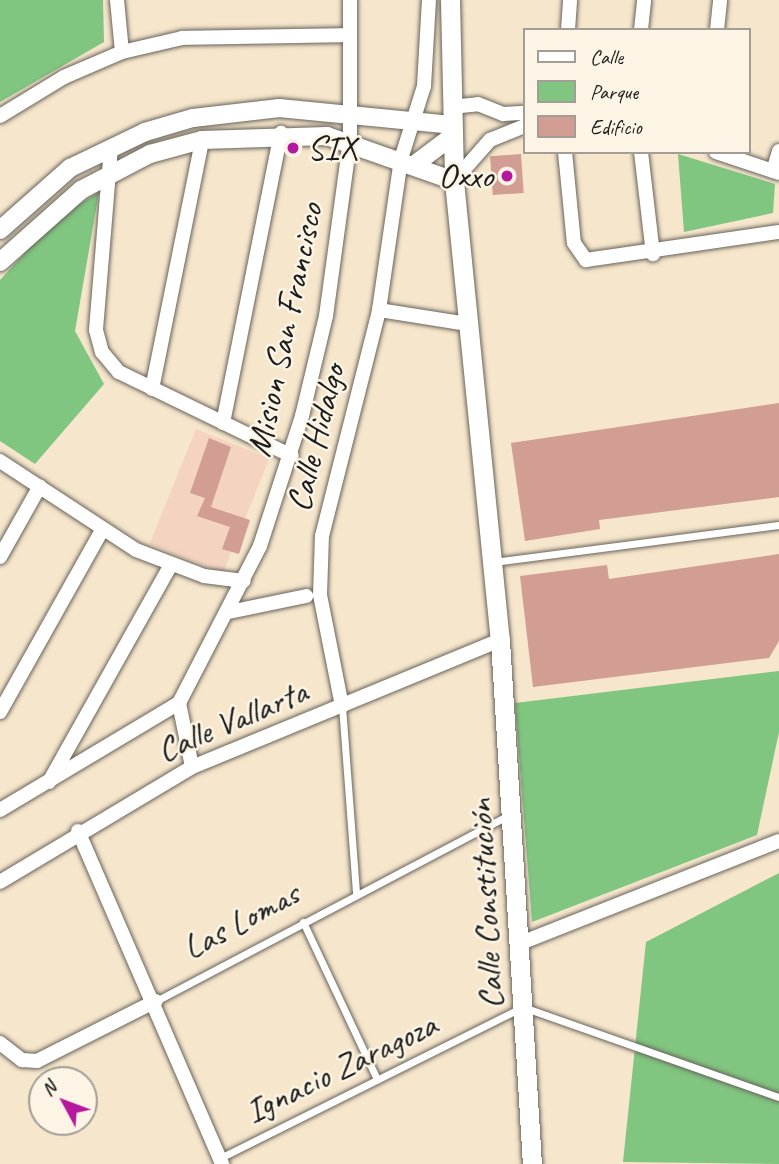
<!DOCTYPE html>
<meta charset="utf-8">
<style>
body{margin:0}
#map{position:relative;width:779px;height:1164px;overflow:hidden;background:#f6e6cc;font-family:Caveat,sans-serif}
div>[style]{position:absolute}
[style*='--x']{left:calc(var(--x)*1px);top:calc(var(--y)*1px);width:calc(var(--w)*1px);rotate:calc(var(--a)*1deg)}
.built>*{inset:0;background:#f4d3c0;transform-origin:0 0}
.green>*{inset:0;background:#80c580}
.building>*{inset:0;background:#d29d93;transform-origin:0 0}
.roads{filter:drop-shadow(0 0 2px #68635a) drop-shadow(0 0 2px #68635a)}
.service>*{height:7px;margin:-3.5px;padding:0 3.5px;transform-origin:3.5px;border-radius:3.5px;background:#fff}
.minor>*{height:14px;margin:-7px;padding:0 7px;transform-origin:7px;border-radius:7px;background:#fff}
.tertiary>*{height:18px;margin:-9px;padding:0 9px;transform-origin:9px;border-radius:9px;background:#fff}
.secondary>*{height:19px;margin:-9.5px;padding:0 9.5px;transform-origin:9.5px;border-radius:9.5px;background:#fff}
.dots>*{width:19px;height:19px;translate:-50% -50%;box-sizing:border-box;border:4px solid #fcf5e5;border-radius:50%}
span{translate:-50% -50%;white-space:nowrap;text-align:center;line-height:1.15;-webkit-text-stroke:5px #fcf5e5;paint-order:stroke}
.poi-label{font-size:35px;color:#1c1c1c}
.left{translate:0 -50%;text-align:left}
.right{translate:-100% -50%;text-align:right}
.street-label{font-size:35px;color:#1c1c1c}
.legend{position:absolute;left:523px;top:28px;width:228px;height:126px;box-sizing:border-box;background:#fcf5e5;border:2px solid #a29e95;margin:0;padding:9px 12px;list-style:none;font-size:21px;color:#1c1c1c}
.legend li{display:flex;align-items:center;gap:14px;height:35px}
.legend b{width:35px;border:2px solid #a29e95}
.north{position:absolute;left:28px;top:1066px;width:70px;height:70px;box-sizing:border-box;background:#fcf5e5;border:2px solid #a29e95;border-radius:50%;rotate:311deg;font-size:19px;font-weight:700;line-height:28px;text-align:center;color:#1c1c1c}
.north::after{content:'';display:block;margin:auto;width:24px;height:32px;background:#b5179e;clip-path:polygon(50% 0,100% 100%,50% 72%,0 100%)}
</style>
<div id="map">
<div class="built">
<div style="left:196px;top:429px;width:79px;height:124px;rotate:22deg"></div>
</div>
<div class="green">
<div style="clip-path:polygon(0 0,103px 0,104px 42px,0 102px)"></div>
<div style="clip-path:polygon(678px 154px,775px 184px,773px 213px,684px 232px)"></div>
<div style="clip-path:polygon(99px 192px,75px 331px,104px 384px,35px 464px,0 441px,0 280px,58px 217px)"></div>
<div style="clip-path:polygon(779px 671px,779px 732px,757px 835px,532px 922px,515px 703px)"></div>
<div style="clip-path:polygon(779px 873px,779px 1164px,623px 1162px,646px 942px)"></div>
</div>
<div class="building">
<div style="left:521px;top:154px;width:39px;height:31px;rotate:86deg"></div>
<div style="clip-path:polygon(779px 403px,779px 497px,599px 520px,600px 529px,525px 541px,511px 443px)"></div>
<div style="clip-path:polygon(209px 438px,231px 447px,211px 507px,250px 520px,239px 554px,222px 549px,230px 527px,197px 516px,205px 498px,190px 493px)"></div>
<div style="clip-path:polygon(779px 554px,779px 641px,769px 658px,533px 687px,520px 576px,607px 565px,609px 579px)"></div>
</div>
<div class="roads">
<div class="service">
<div style="--x:493;--y:562;--w:288;--a:-7.4"></div>
<div style="--x:342;--y:706;--w:189;--a:85.7"></div>
<div style="--x:303;--y:922;--w:174;--a:64.8"></div>
<div style="--x:156;--y:1001;--w:399;--a:-27.8"></div>
<div style="--x:220;--y:1158;--w:339;--a:-26.5"></div>
<div style="--x:523;--y:1007;--w:271;--a:19.4"></div>
</div>
<div class="minor">
<div style="--x:117;--y:0;--w:52;--a:84.5"></div>
<div style="--x:568;--y:30;--w:30;--a:-86"></div>
<div style="--x:641;--y:30;--w:30;--a:-84"></div>
<div style="--x:717;--y:30;--w:30;--a:-84"></div>
<div style="--x:451;--y:107;--w:27;--a:-6"></div>
<div style="--x:478;--y:104;--w:27;--a:22"></div>
<div style="--x:503;--y:114;--w:22;--a:-3"></div>
<div style="--x:0;--y:116;--w:75;--a:-31.4"></div>
<div style="--x:64;--y:77;--w:63;--a:-23.3"></div>
<div style="--x:122;--y:52;--w:62;--a:-13.1"></div>
<div style="--x:182;--y:38;--w:167;--a:-1"></div>
<div style="--x:111;--y:147;--w:184;--a:94.7"></div>
<div style="--x:96;--y:330;--w:23;--a:75"></div>
<div style="--x:102;--y:352;--w:26;--a:50"></div>
<div style="--x:119;--y:372;--w:192;--a:25.9"></div>
<div style="--x:565;--y:152;--w:91;--a:84.4"></div>
<div style="--x:574;--y:243;--w:21;--a:55"></div>
<div style="--x:586;--y:260;--w:195;--a:-8.3"></div>
<div style="--x:641;--y:152;--w:103;--a:83.3"></div>
<div style="--x:716;--y:152;--w:66;--a:18.4"></div>
<div style="--x:773;--y:171;--w:21;--a:-73"></div>
<div style="--x:454;--y:181;--w:55;--a:-48.7"></div>
<div style="--x:490;--y:140;--w:38;--a:-22"></div>
<div style="--x:379;--y:310;--w:89;--a:9"></div>
<div style="--x:152;--y:389;--w:254;--a:-78.6"></div>
<div style="--x:223;--y:423;--w:296;--a:-78.7"></div>
<div style="--x:0;--y:461;--w:163;--a:33.2"></div>
<div style="--x:136;--y:550;--w:73;--a:20.9"></div>
<div style="--x:204;--y:576;--w:40;--a:7.1"></div>
<div style="--x:0;--y:557;--w:81;--a:-60.6"></div>
<div style="--x:229;--y:612;--w:79;--a:-11.7"></div>
<div style="--x:179;--y:703;--w:177;--a:-62.7"></div>
<div style="--x:260;--y:546;--w:137;--a:-72.1"></div>
<div style="--x:302;--y:416;--w:103;--a:-76.5"></div>
<div style="--x:326;--y:316;--w:177;--a:-82.2"></div>
<div style="--x:350;--y:141;--w:141;--a:-90"></div>
<div style="--x:179;--y:703;--w:65;--a:78.5"></div>
<div style="--x:342;--y:706;--w:113;--a:-101.2"></div>
<div style="--x:320;--y:595;--w:59;--a:-88.1"></div>
<div style="--x:322;--y:536;--w:233;--a:-75.8"></div>
<div style="--x:379;--y:310;--w:153;--a:-81.7"></div>
<div style="--x:401;--y:159;--w:77;--a:-72.5"></div>
<div style="--x:424;--y:86;--w:86;--a:-86.7"></div>
<div style="--x:0;--y:712;--w:209;--a:-60.7"></div>
<div style="--x:49;--y:782;--w:248;--a:-60.7"></div>
<div style="--x:0;--y:810;--w:209;--a:-30.9"></div>
<div style="--x:78;--y:831;--w:363;--a:66.6"></div>
<div style="--x:0;--y:882;--w:224;--a:-30.9"></div>
<div style="--x:192;--y:767;--w:333;--a:-22.4"></div>
<div style="--x:521;--y:943;--w:277;--a:-21.6"></div>
<div style="--x:0;--y:1043;--w:28;--a:38"></div>
<div style="--x:22;--y:1060;--w:15;--a:4"></div>
<div style="--x:37;--y:1061;--w:133;--a:-26.8"></div>
</div>
<div class="tertiary">
<div style="--x:414;--y:165;--w:46;--a:-37.1"></div>
<div style="--x:0;--y:230;--w:94;--a:-41.5"></div>
<div style="--x:70;--y:168;--w:83;--a:-25.6"></div>
<div style="--x:145;--y:132;--w:50;--a:-16.3"></div>
<div style="--x:193;--y:118;--w:87;--a:-6.6"></div>
<div style="--x:279;--y:108;--w:173;--a:5.6"></div>
<div style="--x:0;--y:262;--w:108;--a:-41.6"></div>
<div style="--x:81;--y:190;--w:78;--a:-27.6"></div>
<div style="--x:150;--y:154;--w:54;--a:-15.1"></div>
<div style="--x:202;--y:140;--w:125;--a:-1.8"></div>
<div style="--x:327;--y:136;--w:135;--a:19.5"></div>
</div>
<div class="secondary">
<div style="--x:450;--y:0;--w:181;--a:88.7"></div>
<div style="--x:454;--y:181;--w:461;--a:84.3"></div>
<div style="--x:500;--y:640;--w:525;--a:86.51"></div>
</div>
</div>
<div class="dots">
<div style="left:293px;top:148px;background:#b5179e"></div>
<div style="left:507px;top:176px;background:#b5179e"></div>
</div>
<div class="poi-label">
<span class="left" style="left:307px;top:148px">SIX</span>
<span class="right" style="left:493px;top:176px">Oxxo</span>
</div>
<div class="street-label">
<span style="left:285px;top:330px;rotate:-78deg">Mision San Francisco</span>
<span style="left:316px;top:438px;rotate:-76deg">Calle Hidalgo</span>
<span style="left:232px;top:721px;rotate:-23deg">Calle Vallarta</span>
<span style="left:486px;top:904px;rotate:-93deg">Calle Constitución</span>
<span style="left:241px;top:921px;rotate:-28deg">Las Lomas</span>
<span style="left:341px;top:1068px;rotate:-26deg">Ignacio Zaragoza</span>
</div>
<ul class="legend">
<li><b style="height:9px;background:#fff"></b>Calle</li>
<li><b style="height:19px;background:#80c580"></b>Parque</li>
<li><b style="height:19px;background:#d29d93"></b>Edificio</li>
</ul>
<div class="north">N</div>
</div>
